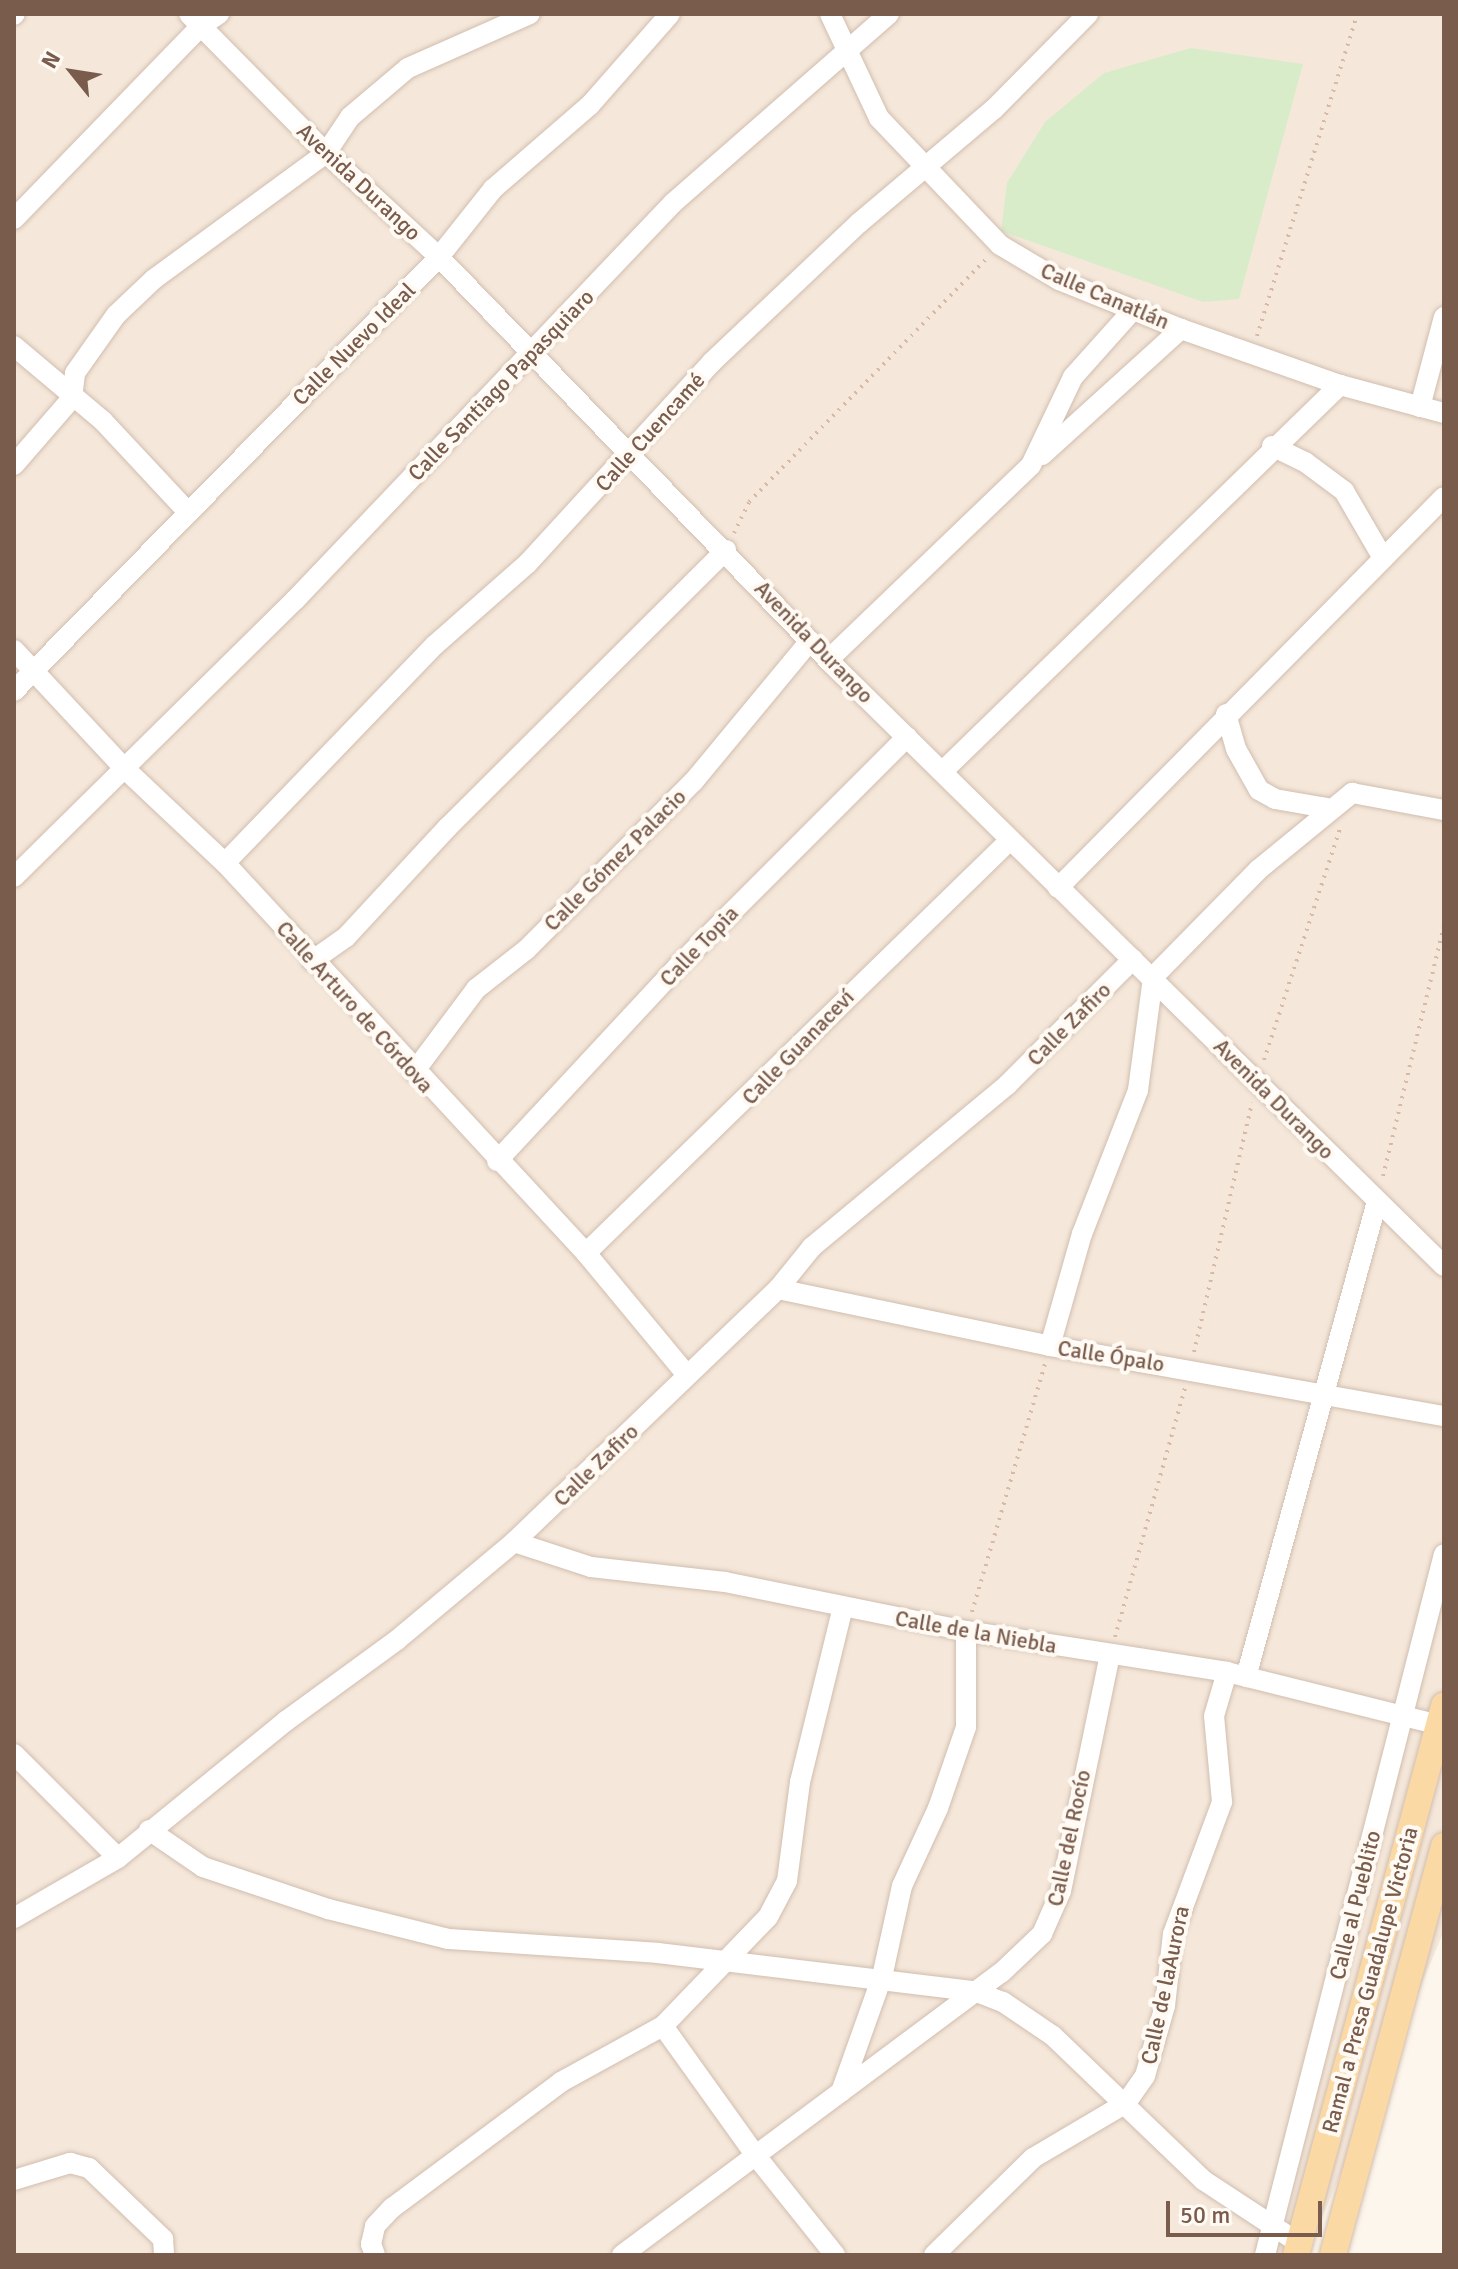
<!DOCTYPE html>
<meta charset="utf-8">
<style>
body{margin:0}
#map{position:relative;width:1458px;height:2269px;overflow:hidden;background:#fdf6ec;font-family:Signika,sans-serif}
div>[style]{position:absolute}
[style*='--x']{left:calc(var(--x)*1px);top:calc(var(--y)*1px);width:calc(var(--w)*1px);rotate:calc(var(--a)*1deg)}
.residential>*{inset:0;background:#f5e8da}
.green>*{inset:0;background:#d8ecc9}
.path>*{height:4px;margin-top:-2px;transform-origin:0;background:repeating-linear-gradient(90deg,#d9b8a5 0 2px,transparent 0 8px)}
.roads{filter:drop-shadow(0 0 2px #d1beb0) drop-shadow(0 0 2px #d1beb0)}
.minor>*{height:20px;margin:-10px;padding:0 10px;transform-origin:10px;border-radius:10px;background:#fff}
.major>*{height:26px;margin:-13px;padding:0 13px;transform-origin:13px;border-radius:13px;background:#fbd9a5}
span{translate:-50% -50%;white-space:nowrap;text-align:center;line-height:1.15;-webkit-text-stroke:8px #fffaf3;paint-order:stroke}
.street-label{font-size:22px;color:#7a5c4d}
.frame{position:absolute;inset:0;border:16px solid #7a5c4d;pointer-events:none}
.north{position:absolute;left:32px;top:32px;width:80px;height:80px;-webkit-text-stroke:6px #fffaf3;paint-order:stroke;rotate:300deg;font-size:22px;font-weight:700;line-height:32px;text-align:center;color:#7a5c4d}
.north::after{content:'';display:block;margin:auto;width:28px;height:36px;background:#7a5c4d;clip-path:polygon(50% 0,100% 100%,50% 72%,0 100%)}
.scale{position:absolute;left:1166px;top:2201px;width:156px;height:36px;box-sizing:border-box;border:4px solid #7a5c4d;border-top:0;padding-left:10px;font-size:24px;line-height:28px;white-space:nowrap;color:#7a5c4d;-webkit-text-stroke:6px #fffaf3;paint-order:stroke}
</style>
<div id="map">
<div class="residential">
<div style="clip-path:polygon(14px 14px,1444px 14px,1444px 1931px,1306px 2255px,14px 2255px)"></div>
</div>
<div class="green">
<div style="clip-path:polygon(1191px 48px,1303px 64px,1239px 299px,1203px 302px,1001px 231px,1007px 183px,1045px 122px,1104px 73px)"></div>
</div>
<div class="path">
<div style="--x:1257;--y:336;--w:337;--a:-72.7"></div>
<div style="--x:734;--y:533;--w:34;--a:-64"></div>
<div style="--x:749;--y:502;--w:341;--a:-45.7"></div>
<div style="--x:1264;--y:1060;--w:243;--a:-71.8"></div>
<div style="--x:1383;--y:1176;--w:257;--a:-76.3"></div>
<div style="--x:1194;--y:1352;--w:256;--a:-76.9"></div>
<div style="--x:972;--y:1612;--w:259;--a:-73.6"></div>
<div style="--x:1115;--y:1637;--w:259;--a:-74.3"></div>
</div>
<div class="roads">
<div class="minor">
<div style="--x:189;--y:14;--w:195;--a:45.4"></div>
<div style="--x:326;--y:153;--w:154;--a:42.6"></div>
<div style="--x:439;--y:257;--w:560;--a:46.01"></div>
<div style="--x:828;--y:660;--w:864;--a:44.53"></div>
<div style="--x:830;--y:14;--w:115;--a:64.8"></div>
<div style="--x:879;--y:118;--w:175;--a:46.4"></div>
<div style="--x:1000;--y:245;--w:69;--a:30.7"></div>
<div style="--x:1059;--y:280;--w:131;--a:21.9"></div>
<div style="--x:1181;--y:329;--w:169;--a:19.4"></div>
<div style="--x:1340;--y:385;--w:108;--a:15.1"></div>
<div style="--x:14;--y:15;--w:1;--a:-45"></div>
<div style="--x:14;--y:219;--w:269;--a:-45.9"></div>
<div style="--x:201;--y:26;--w:22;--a:-34"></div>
<div style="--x:14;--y:346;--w:116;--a:40.1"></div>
<div style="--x:103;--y:421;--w:125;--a:47"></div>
<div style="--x:1420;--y:407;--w:93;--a:-75.1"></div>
<div style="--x:1272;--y:446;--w:37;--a:26"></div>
<div style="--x:1305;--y:462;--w:49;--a:36.6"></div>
<div style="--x:1344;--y:491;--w:78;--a:59.8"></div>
<div style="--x:1042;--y:455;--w:188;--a:-42.2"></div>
<div style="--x:14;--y:465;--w:89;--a:-49.1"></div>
<div style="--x:72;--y:398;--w:25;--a:-83"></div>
<div style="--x:75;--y:373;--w:71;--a:-54.7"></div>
<div style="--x:116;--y:315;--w:52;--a:-43.5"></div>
<div style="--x:154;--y:279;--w:213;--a:-36.2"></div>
<div style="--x:326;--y:153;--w:43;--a:-56.3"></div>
<div style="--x:350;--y:117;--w:76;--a:-40.2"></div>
<div style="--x:408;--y:68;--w:133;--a:-23.9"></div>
<div style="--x:14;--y:650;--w:160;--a:47"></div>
<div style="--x:123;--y:767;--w:140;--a:43.3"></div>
<div style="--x:225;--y:863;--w:531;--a:47.21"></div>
<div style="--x:586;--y:1253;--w:157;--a:50.4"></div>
<div style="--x:828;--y:660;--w:281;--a:-43.8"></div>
<div style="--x:1031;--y:465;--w:98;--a:-64.5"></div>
<div style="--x:1073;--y:377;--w:90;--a:-48.2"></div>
<div style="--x:14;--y:691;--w:607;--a:-45.6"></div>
<div style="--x:439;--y:257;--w:87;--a:-51.5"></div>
<div style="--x:493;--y:189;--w:128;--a:-40.9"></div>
<div style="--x:590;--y:105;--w:121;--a:-48.7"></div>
<div style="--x:1226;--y:714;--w:36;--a:74"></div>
<div style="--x:1236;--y:749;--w:47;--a:60.7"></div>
<div style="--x:1259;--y:790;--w:18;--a:29"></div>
<div style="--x:1275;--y:799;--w:53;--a:9.8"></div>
<div style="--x:943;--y:771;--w:554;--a:-44.2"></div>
<div style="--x:225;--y:863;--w:303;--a:-46.1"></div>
<div style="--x:435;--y:645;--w:123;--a:-41.4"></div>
<div style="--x:527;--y:564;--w:274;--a:-47.5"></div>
<div style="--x:712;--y:362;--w:202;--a:-43.4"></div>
<div style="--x:859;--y:223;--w:177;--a:-40.2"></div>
<div style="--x:994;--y:109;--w:134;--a:-45.3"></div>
<div style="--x:14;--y:877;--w:395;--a:-44.6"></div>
<div style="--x:295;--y:600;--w:548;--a:-46.4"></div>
<div style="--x:673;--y:203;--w:287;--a:-41.2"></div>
<div style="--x:1058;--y:888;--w:549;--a:-45.37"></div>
<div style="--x:312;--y:961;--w:42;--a:-35.2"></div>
<div style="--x:346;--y:937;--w:149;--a:-47.2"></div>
<div style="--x:447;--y:828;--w:394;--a:-44.9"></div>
<div style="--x:414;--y:1072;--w:104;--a:-53.2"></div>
<div style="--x:476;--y:989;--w:63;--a:-38"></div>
<div style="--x:526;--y:950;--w:238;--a:-45.2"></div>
<div style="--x:694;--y:781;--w:182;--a:-50.4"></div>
<div style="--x:497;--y:1161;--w:266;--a:-47.1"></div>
<div style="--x:678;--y:966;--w:324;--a:-45"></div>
<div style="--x:586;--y:1253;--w:590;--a:-44.25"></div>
<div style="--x:778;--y:1289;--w:278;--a:11.8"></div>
<div style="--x:1050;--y:1346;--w:400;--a:10.1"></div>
<div style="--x:1050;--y:1346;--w:116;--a:-74.1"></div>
<div style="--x:1082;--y:1234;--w:155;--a:-68.7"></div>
<div style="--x:1138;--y:1090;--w:114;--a:-82.4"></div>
<div style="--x:1153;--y:977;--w:150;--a:-45.5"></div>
<div style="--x:1258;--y:870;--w:122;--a:-39.3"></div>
<div style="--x:1352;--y:793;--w:94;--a:10.5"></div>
<div style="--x:514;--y:1542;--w:81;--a:18"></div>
<div style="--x:591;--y:1567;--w:135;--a:6.4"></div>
<div style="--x:725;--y:1582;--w:246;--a:11.5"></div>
<div style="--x:966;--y:1631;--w:264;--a:8.9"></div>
<div style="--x:1227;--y:1672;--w:224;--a:14"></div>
<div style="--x:1246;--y:1677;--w:493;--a:-74.6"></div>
<div style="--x:14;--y:1754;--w:147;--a:45"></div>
<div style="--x:149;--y:1830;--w:65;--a:34.4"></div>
<div style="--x:203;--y:1867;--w:132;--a:18.6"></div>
<div style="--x:328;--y:1909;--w:124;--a:14"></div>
<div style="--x:448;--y:1939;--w:210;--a:3.8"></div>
<div style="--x:658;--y:1953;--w:318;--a:6.9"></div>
<div style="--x:974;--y:1991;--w:31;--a:21"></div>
<div style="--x:1003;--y:2002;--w:60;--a:34.2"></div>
<div style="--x:1053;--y:2036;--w:208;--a:43.8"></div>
<div style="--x:1203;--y:2180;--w:115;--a:33.3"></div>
<div style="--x:14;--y:1918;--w:120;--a:-30"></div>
<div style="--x:118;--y:1858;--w:217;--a:-39.2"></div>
<div style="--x:286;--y:1721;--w:137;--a:-36.1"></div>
<div style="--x:397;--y:1640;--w:153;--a:-39.9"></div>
<div style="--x:514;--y:1542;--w:366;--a:-43.8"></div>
<div style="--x:778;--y:1289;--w:54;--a:-51"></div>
<div style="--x:812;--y:1247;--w:254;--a:-39.7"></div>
<div style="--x:1007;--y:1085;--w:178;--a:-45"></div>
<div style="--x:663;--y:2026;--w:160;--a:54.4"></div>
<div style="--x:756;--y:2156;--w:127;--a:51.4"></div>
<div style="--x:841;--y:2092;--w:122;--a:-70.4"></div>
<div style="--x:882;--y:1977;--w:93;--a:-77.6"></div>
<div style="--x:902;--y:1886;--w:86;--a:-65.2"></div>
<div style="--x:938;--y:1808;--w:86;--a:-70.9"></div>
<div style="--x:966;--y:1727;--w:96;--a:-90"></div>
<div style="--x:14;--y:2180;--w:59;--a:-16.9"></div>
<div style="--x:70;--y:2163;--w:20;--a:15"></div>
<div style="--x:89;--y:2168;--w:103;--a:43.8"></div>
<div style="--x:163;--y:2239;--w:16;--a:86"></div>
<div style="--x:375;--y:2255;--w:12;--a:-110"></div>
<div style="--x:371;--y:2244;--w:18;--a:-77"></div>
<div style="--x:375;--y:2226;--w:25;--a:-47"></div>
<div style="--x:392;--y:2208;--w:211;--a:-36.7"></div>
<div style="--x:561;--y:2082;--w:116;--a:-28.8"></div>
<div style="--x:663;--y:2026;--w:151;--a:-46.1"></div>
<div style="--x:768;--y:1917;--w:41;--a:-62.2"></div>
<div style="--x:787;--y:1881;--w:100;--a:-82.5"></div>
<div style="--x:800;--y:1782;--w:180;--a:-76.2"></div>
<div style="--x:622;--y:2255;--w:472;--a:-36.7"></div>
<div style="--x:1001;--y:1973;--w:57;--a:-43.6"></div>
<div style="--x:1042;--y:1934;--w:47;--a:-66.2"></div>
<div style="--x:1061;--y:1891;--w:241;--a:-78.3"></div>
<div style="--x:934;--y:2255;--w:139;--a:-44.4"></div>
<div style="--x:1033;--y:2158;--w:108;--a:-30.6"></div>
<div style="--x:1126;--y:2103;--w:33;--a:-55"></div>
<div style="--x:1145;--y:2076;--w:73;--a:-74.1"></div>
<div style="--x:1165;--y:2006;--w:72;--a:-83.7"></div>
<div style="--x:1173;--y:1934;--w:141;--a:-69.6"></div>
<div style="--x:1222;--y:1802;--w:86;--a:-95.3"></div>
<div style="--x:1214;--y:1716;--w:46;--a:-73.5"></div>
<div style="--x:1265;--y:2255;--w:723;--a:-75.68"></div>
</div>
<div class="major">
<div style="--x:1296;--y:2255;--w:569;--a:-74.91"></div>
<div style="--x:1333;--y:2255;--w:424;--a:-74.8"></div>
</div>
</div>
<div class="street-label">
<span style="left:359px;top:182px;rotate:43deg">Avenida Durango</span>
<span style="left:1105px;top:296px;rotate:23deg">Calle Canatlán</span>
<span style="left:354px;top:344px;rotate:-45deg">Calle Nuevo Ideal</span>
<span style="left:501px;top:385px;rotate:-46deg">Calle Santiago Papasquiaro</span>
<span style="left:650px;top:432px;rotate:-48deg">Calle Cuencamé</span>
<span style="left:814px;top:642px;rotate:46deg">Avenida Durango</span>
<span style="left:615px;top:860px;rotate:-45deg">Calle Gómez Palacio</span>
<span style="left:699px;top:946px;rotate:-46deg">Calle Topia</span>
<span style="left:355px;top:1007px;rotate:48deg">Calle Arturo de Córdova</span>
<span style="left:1069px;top:1024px;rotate:-45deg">Calle Zafiro</span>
<span style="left:798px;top:1047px;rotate:-46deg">Calle Guanaceví</span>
<span style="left:1274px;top:1099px;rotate:45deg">Avenida Durango</span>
<span style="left:1111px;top:1356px;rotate:9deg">Calle Ópalo</span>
<span style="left:596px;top:1465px;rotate:-44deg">Calle Zafiro</span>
<span style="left:976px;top:1632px;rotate:10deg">Calle de la Niebla</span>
<span style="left:1069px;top:1838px;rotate:-78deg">Calle del Rocío</span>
<span style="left:1355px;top:1905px;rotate:-76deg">Calle al Pueblito</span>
<span style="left:1370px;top:1980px;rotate:-75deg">Ramal a Presa Guadalupe Victoria</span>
<span style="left:1165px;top:1985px;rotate:-78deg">Calle de laAurora</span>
</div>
<div class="frame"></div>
<div class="north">N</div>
<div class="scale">50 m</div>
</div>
